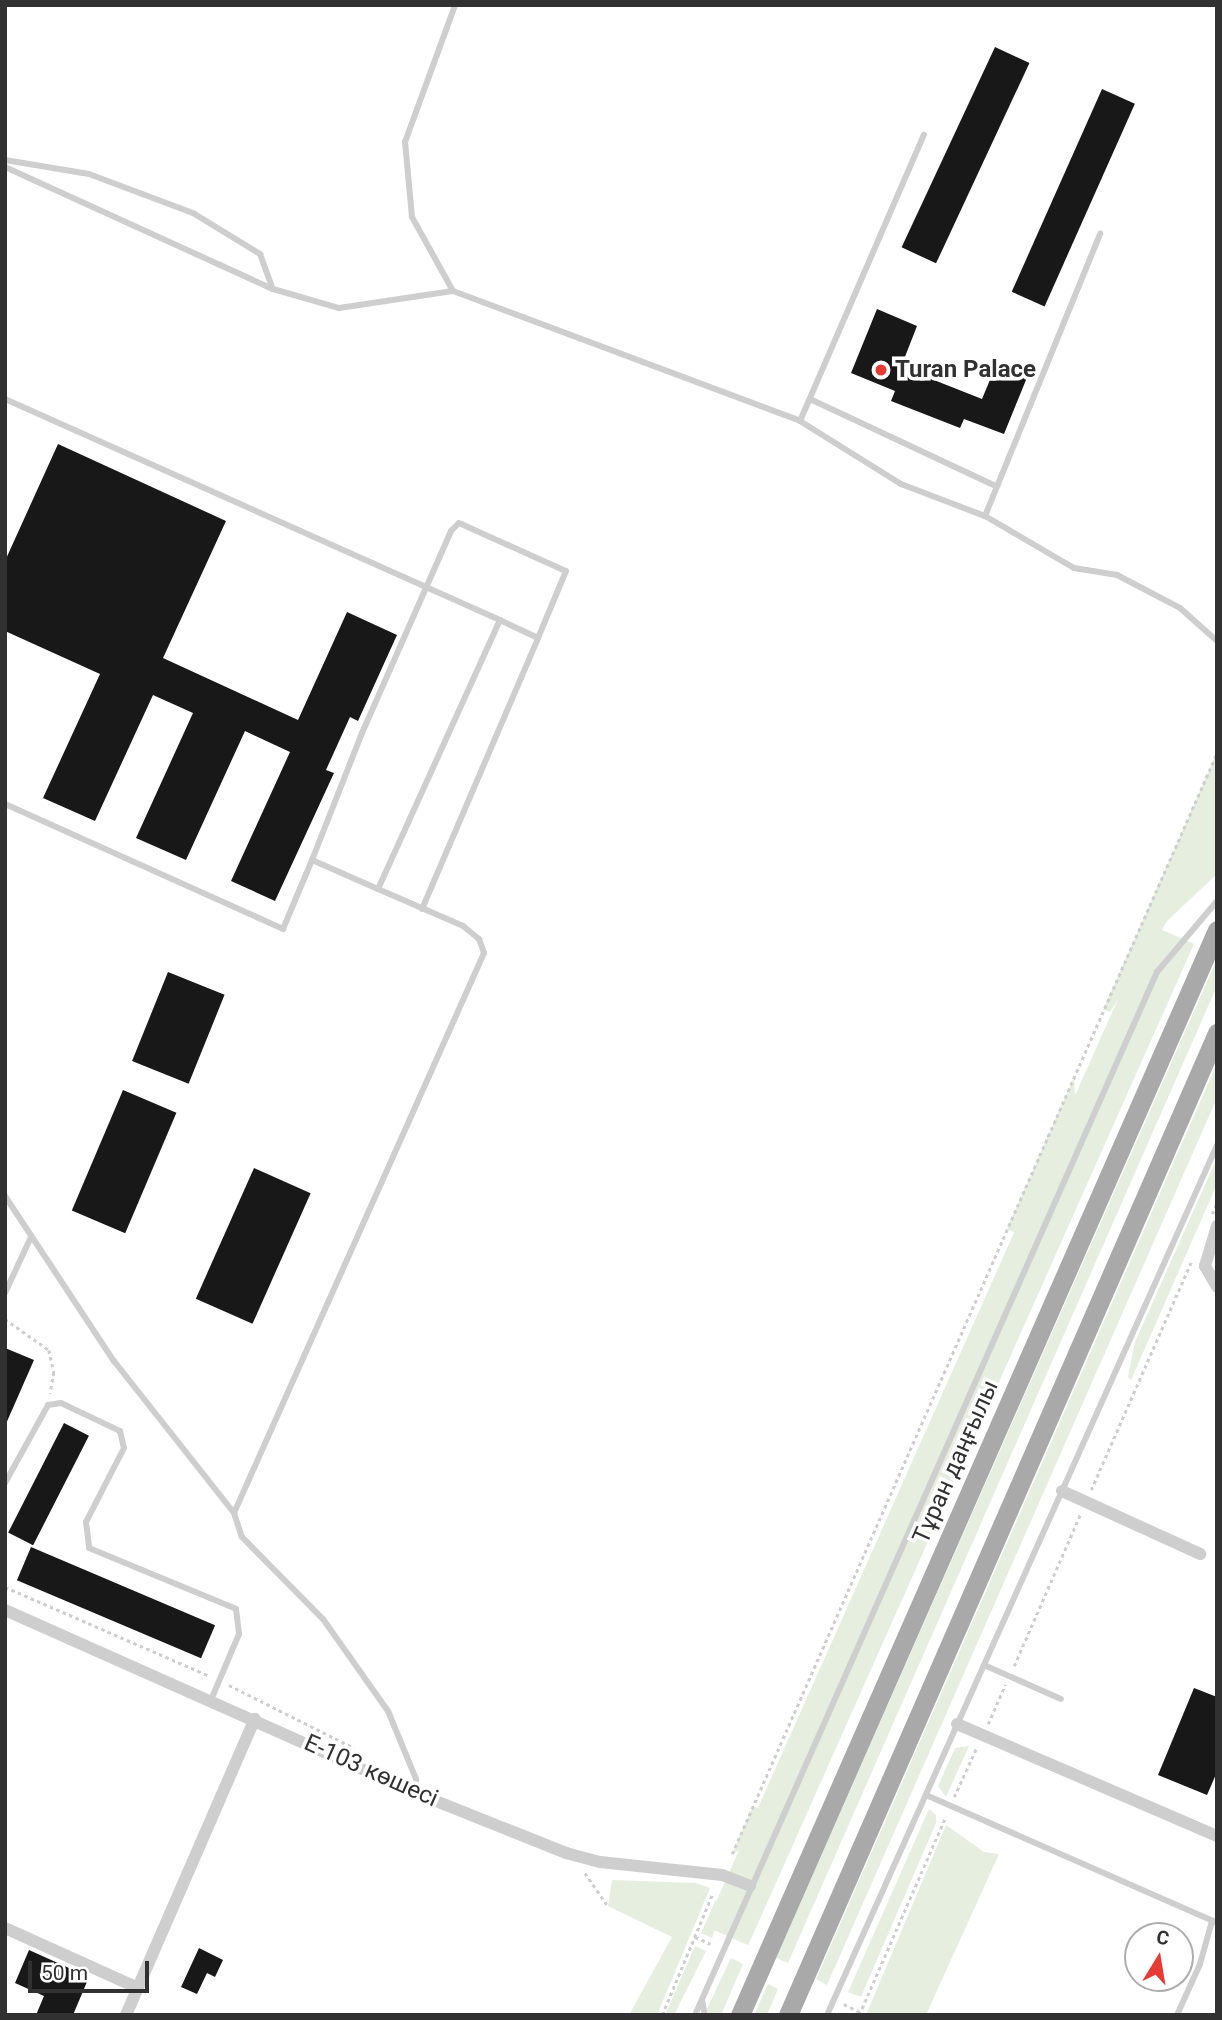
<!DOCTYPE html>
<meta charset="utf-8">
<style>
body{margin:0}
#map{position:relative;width:1222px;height:2020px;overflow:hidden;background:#fff;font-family:Roboto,sans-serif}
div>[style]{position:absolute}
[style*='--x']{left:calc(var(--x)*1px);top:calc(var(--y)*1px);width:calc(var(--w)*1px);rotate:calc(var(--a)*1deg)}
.green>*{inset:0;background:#e6eedf;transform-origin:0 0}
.building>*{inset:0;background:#181818;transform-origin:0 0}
.path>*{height:2.5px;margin-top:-1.25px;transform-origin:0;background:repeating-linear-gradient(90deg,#cecece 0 3.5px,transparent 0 7px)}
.lane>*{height:6px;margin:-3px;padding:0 3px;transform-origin:3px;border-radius:3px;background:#cecece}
.street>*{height:12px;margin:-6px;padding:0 6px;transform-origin:6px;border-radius:6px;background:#cecece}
.primary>*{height:19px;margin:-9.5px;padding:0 9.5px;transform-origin:9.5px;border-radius:9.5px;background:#a9a9a9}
.dots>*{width:19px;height:19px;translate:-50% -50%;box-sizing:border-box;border:4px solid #fff;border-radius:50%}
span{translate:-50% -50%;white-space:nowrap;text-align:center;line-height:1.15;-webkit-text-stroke:7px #fff;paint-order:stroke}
.poi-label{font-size:24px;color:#313131;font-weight:700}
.left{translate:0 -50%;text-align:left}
.street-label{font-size:24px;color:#313131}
.frame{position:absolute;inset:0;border:7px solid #313131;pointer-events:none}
.north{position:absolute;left:1124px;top:1922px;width:70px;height:70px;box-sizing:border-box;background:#fff;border:2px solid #adadad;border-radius:50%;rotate:11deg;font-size:19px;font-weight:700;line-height:28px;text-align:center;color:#313131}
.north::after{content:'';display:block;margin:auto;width:24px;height:32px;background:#e63a35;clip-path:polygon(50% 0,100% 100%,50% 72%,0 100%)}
.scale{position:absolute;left:28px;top:1961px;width:121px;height:32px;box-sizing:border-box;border:4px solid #313131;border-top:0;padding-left:9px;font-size:21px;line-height:24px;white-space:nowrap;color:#313131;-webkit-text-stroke:5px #fff;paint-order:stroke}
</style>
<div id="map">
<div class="green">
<div style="clip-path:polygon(1215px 757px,1217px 874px,1168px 920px,1110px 1012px,1103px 1010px)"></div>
<div style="left:1194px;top:944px;width:1096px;height:47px;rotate:114deg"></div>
<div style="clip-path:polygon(1217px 959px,1217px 986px,788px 1963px,776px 1958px)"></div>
<div style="clip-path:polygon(1217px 1063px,1217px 1098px,827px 1985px,816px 1979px)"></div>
<div style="clip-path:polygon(1074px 1077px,1076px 1114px,1023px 1236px,1007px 1229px)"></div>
<div style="clip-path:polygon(1217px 1158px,1217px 1184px,1131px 1380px,1128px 1377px,1135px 1342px)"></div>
<div style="clip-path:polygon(969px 1746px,946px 1797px,938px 1786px,955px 1748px)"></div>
<div style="clip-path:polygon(753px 1806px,770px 1814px,750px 1845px,732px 1854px)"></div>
<div style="clip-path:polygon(929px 1809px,936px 1815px,936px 1823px,861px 1997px,848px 1992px)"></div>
<div style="clip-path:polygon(946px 1825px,984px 1852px,999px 1854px,926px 2015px,866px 2015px)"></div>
<div style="clip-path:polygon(612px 1880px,696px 1883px,710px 1888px,657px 2015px,629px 2015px,672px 1937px,608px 1906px)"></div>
<div style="clip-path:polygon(716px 1899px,720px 1913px,712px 1938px,701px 1933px)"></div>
<div style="clip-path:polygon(695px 1946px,706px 1951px,674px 2015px,665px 2015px)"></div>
<div style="clip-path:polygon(731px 1958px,743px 1964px,721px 2015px,709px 2015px,707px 2009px)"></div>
<div style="clip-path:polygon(768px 1984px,778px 1989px,767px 2015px,754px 2015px)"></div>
</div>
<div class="building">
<div style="left:995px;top:47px;width:38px;height:221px;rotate:25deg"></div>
<div style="left:1102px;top:89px;width:36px;height:222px;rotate:24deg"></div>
<div style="clip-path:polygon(877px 309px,917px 326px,901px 367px,982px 399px,997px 363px,1028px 375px,1004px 434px,964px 419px,960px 428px,891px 401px,895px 391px,851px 373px)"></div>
<div style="clip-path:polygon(58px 444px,226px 521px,163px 658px,298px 720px,347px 612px,397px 635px,358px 721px,350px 717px,326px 770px,334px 773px,275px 901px,231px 881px,290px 752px,245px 731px,186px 860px,136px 838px,193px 713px,153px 695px,95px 821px,43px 798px,100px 674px,5px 631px,5px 561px)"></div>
<div style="left:168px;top:972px;width:61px;height:96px;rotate:22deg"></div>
<div style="left:123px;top:1090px;width:58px;height:131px;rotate:23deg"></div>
<div style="left:254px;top:1168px;width:62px;height:143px;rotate:24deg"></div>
<div style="clip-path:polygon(5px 1348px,34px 1360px,5px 1426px)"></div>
<div style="left:64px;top:1423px;width:28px;height:123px;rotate:27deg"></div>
<div style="left:31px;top:1547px;width:200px;height:36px;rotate:23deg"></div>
<div style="clip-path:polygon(1194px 1688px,1217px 1697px,1217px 1772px,1207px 1795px,1158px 1775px)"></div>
<div style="clip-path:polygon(199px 1948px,223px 1960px,215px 1977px,207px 1973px,197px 1994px,181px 1987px)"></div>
<div style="clip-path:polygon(29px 1950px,89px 1977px,73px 2015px,36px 2015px,44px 1996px,15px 1983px)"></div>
</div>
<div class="path">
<div style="--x:1212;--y:1214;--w:12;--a:-66"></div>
<div style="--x:5;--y:1319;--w:54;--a:35.2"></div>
<div style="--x:49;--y:1350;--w:23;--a:77"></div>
<div style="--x:54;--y:1372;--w:22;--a:100"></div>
<div style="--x:1091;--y:1490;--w:249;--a:-66.3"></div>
<div style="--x:5;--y:1587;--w:223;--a:23.5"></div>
<div style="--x:1014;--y:1666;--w:165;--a:-66.4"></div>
<div style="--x:229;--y:1685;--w:140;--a:26.7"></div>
<div style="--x:988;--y:1724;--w:43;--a:-66.4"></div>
<div style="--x:954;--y:1797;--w:53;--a:-65.4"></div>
<div style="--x:732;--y:1854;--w:1203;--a:-66.23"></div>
<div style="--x:585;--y:1873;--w:40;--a:55.1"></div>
<div style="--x:695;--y:1937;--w:17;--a:24"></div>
<div style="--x:844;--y:2004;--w:18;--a:27"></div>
<div style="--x:662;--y:2015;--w:130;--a:-67.4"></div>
<div style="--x:859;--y:2015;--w:217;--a:-66.4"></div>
</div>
<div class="lane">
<div style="--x:5;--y:160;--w:85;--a:9.5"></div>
<div style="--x:89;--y:174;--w:111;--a:20.6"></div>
<div style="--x:193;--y:213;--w:79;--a:31.5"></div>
<div style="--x:260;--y:254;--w:37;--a:70"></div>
<div style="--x:5;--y:167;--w:294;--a:24.5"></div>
<div style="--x:273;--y:289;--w:69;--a:16.1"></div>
<div style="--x:339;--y:308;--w:115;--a:-8.5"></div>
<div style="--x:453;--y:291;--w:371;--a:20.5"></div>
<div style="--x:800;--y:421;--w:119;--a:32"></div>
<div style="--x:901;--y:484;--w:90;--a:20.9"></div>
<div style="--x:985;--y:516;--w:103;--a:30.3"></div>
<div style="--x:1074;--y:568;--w:44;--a:9.2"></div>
<div style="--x:1117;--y:575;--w:71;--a:27.6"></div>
<div style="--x:1180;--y:608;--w:50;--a:41.7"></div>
<div style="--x:453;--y:291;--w:85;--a:-119"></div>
<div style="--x:412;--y:217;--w:75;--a:-95.3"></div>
<div style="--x:405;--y:142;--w:146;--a:-69.9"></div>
<div style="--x:5;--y:399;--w:542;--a:24.06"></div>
<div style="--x:500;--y:620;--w:295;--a:114.4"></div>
<div style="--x:378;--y:889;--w:93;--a:23.5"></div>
<div style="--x:463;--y:926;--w:21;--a:39"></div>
<div style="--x:479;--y:939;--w:15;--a:70"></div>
<div style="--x:484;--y:953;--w:613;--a:114.06"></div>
<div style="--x:234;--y:1513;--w:25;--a:72"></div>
<div style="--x:242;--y:1537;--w:115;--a:45.4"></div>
<div style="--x:323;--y:1619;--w:113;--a:54.8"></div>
<div style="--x:388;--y:1711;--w:74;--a:67.6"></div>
<div style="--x:416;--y:1779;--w:14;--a:90"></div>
<div style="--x:810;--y:399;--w:205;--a:25.1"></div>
<div style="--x:800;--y:421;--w:312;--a:-66.6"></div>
<div style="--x:985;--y:516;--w:305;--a:-67.8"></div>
<div style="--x:5;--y:804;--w:305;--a:24.2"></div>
<div style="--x:283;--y:929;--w:75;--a:-67.2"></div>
<div style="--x:312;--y:860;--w:72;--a:23.7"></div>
<div style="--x:312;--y:860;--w:136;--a:-68.5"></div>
<div style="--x:362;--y:733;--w:221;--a:-66.2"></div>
<div style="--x:451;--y:531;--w:11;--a:-45"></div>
<div style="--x:459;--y:523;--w:117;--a:24.2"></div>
<div style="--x:566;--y:571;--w:73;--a:112.7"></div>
<div style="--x:422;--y:909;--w:295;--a:-66.8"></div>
<div style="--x:538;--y:638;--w:42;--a:-154.7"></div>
<div style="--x:5;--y:1196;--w:198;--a:56.6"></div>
<div style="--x:114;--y:1361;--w:194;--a:51.7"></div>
<div style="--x:5;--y:1293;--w:62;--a:-65.1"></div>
<div style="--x:5;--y:1483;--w:89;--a:-61.1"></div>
<div style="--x:48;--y:1405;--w:13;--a:-9"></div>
<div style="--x:61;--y:1403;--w:65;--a:25.4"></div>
<div style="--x:120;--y:1431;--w:17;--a:77"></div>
<div style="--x:124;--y:1448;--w:83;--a:117.2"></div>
<div style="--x:86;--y:1522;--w:26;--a:83"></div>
<div style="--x:89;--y:1548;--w:159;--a:22.5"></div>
<div style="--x:236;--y:1609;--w:25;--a:83"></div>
<div style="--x:239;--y:1634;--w:72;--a:113"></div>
<div style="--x:984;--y:1665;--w:84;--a:23.8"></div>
<div style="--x:926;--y:1795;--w:318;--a:23.7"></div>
<div style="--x:702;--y:2000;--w:15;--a:79"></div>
<div style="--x:695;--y:2015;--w:1141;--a:-66.11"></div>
<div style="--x:1157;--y:972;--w:93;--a:-49.8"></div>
<div style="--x:827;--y:2015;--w:953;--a:-65.85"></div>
<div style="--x:1177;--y:2015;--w:56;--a:-65.7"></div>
<div style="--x:1200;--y:1964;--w:45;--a:-74.4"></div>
</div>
<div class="street">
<div style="--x:1217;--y:1226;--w:42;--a:106.7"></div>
<div style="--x:1205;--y:1266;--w:24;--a:60"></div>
<div style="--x:1062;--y:1491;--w:152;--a:24.5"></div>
<div style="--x:5;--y:1610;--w:450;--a:24"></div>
<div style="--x:416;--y:1793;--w:162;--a:21.8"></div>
<div style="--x:566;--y:1853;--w:35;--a:15"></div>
<div style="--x:600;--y:1862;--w:123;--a:6.1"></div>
<div style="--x:722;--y:1875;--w:30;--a:21"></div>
<div style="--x:957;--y:1724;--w:283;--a:23.3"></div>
<div style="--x:5;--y:1928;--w:146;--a:24.3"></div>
<div style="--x:126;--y:2015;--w:323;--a:-66.5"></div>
</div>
<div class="primary">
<div style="--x:740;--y:2015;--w:1185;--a:-66.27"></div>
<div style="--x:788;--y:2015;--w:1072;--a:-66.4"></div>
</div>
<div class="dots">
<div style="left:881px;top:370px;background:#e63a35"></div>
</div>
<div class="poi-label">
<span class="left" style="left:895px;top:370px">Turan Palace</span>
</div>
<div class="street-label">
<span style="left:956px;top:1462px;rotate:-66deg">Тұран даңғылы</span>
<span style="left:371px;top:1771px;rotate:24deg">Е-103 көшесі</span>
</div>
<div class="frame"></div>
<div class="north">С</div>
<div class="scale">50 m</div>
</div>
